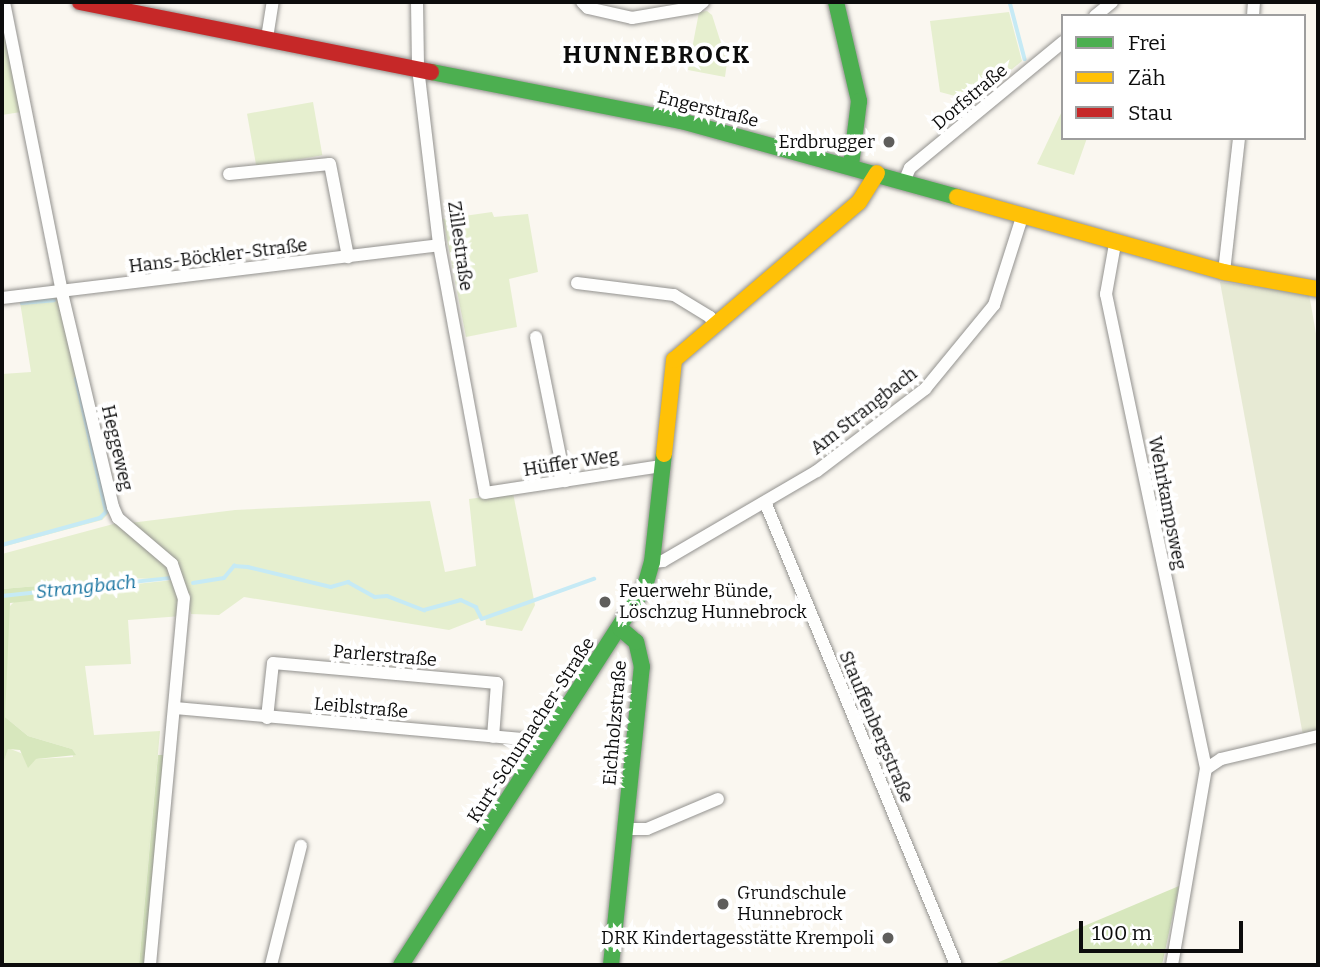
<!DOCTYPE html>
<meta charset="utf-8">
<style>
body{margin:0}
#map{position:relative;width:1320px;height:967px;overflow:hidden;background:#faf7f0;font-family:Bitter,serif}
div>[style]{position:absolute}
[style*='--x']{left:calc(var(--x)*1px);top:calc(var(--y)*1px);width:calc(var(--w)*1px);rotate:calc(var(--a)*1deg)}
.green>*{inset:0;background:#e6efcf;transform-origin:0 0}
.forest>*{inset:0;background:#d7e7bd}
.cemetery>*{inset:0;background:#e7ead4}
.stream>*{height:3.5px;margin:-1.75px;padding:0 1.75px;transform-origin:1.75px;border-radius:1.75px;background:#c6eaf5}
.roads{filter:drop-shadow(0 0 2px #93928f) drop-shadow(0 0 2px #93928f)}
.street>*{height:12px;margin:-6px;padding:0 6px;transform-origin:6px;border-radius:6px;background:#fefefd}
.fast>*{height:16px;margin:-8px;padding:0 8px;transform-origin:8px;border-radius:8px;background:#4caf50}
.slow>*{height:16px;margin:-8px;padding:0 8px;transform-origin:8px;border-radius:8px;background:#ffc107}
.jam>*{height:16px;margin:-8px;padding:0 8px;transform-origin:8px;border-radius:8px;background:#c62828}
.dots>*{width:19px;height:19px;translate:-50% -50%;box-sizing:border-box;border:4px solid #fff;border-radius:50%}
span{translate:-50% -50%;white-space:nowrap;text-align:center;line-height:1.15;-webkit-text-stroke:7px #fff;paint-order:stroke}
.street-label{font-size:18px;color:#0c0c0c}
.poi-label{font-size:18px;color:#0c0c0c}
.right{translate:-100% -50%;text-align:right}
.left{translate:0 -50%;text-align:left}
.water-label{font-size:19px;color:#14719e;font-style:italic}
.district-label{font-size:24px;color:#0c0c0c;font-weight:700;letter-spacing:2px}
.frame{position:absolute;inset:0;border:4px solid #0c0c0c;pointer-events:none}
.legend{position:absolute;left:1061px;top:14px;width:245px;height:126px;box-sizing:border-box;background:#fff;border:2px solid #9e9e9e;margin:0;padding:9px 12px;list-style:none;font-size:21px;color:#0c0c0c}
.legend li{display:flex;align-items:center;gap:14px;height:35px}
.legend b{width:35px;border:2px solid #9e9e9e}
.scale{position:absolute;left:1079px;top:921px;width:164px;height:32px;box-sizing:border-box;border:4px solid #0c0c0c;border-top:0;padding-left:9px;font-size:21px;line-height:24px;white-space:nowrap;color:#0c0c0c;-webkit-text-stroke:5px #fff;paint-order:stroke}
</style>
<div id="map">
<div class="green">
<div style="clip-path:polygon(2px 11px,21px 112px,2px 115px)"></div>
<div style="clip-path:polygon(707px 11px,712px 15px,727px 62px,725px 77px,688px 70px,699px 12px)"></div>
<div style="clip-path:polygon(1009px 12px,1022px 61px,974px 101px,940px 92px,930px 21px)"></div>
<div style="left:313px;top:102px;width:54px;height:67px;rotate:80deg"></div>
<div style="clip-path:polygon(1063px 109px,1063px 138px,1087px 138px,1074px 175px,1037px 164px)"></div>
<div style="clip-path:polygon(492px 212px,494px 217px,528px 214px,538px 272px,509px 279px,517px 327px,466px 337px,443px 219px)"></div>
<div style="clip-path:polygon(55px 298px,60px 300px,110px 512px,102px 520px,2px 547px,2px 374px,31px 372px,20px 302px)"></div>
<div style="clip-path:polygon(513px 493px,535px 605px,522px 631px,486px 625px,485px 616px,449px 630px,244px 597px,219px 615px,191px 614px,182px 577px,130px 523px,235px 510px,430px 501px,445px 572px,476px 566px,469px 499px)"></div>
<div style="clip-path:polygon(117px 523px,174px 573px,182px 616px,128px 620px,131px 664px,85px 666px,94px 735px,160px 731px,139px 965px,2px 965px,2px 767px,8px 748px,36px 759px,73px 757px,72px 749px,28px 736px,5px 717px,7px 609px,15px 601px,125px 591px,136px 584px,173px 580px,130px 578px,2px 589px,2px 554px)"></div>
</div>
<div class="forest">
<div style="clip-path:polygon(130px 578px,136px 584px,125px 591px,10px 603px,5px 717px,28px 736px,72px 749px,76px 755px,36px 759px,28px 768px,20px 750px,8px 749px,2px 767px,2px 589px)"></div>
<div style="clip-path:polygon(158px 755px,168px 755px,147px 965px,139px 965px)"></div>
<div style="clip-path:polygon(1179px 886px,1162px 965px,992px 965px)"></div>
</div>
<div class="cemetery">
<div style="clip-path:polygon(1220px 282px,1309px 294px,1318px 345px,1318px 738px,1304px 741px)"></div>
</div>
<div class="stream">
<div style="--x:1010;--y:2;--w:59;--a:75.3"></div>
<div style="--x:22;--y:303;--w:32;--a:-5"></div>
<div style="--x:2;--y:545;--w:102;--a:-15.4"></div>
<div style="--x:100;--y:518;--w:8;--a:-45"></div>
<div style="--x:106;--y:512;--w:136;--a:-102.7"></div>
<div style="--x:193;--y:583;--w:31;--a:-9"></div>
<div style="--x:224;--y:578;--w:16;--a:-50"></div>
<div style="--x:234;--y:566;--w:14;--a:4"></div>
<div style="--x:248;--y:567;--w:85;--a:13.5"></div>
<div style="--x:331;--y:587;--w:18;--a:-16"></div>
<div style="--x:348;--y:582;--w:31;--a:29"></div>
<div style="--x:375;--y:597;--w:12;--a:-5"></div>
<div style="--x:387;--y:596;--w:40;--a:21"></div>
<div style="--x:424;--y:610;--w:38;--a:-15"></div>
<div style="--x:461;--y:600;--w:17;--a:25"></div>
<div style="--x:476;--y:607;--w:13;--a:63"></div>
<div style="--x:482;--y:619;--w:119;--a:-19.7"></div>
<div style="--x:2;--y:596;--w:170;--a:-6.1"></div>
</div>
<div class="roads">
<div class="street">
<div style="--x:4;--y:2;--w:297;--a:78.7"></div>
<div style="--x:62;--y:293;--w:220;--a:76.6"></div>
<div style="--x:113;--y:507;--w:12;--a:66"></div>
<div style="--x:118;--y:518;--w:71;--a:40.4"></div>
<div style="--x:172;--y:564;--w:36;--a:71"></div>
<div style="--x:184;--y:598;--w:369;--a:95.3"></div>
<div style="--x:417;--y:2;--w:66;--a:89.1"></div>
<div style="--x:418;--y:68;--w:178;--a:83.2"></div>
<div style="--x:439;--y:245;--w:252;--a:79.5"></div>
<div style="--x:485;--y:493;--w:179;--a:-8.7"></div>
<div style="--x:582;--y:2;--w:8;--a:45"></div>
<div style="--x:588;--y:8;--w:45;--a:12.8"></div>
<div style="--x:632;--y:18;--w:66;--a:-9.6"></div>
<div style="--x:697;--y:7;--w:8;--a:-40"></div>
<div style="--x:1095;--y:16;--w:22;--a:-39"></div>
<div style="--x:1253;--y:16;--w:14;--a:-86"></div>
<div style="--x:267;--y:38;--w:36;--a:-81"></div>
<div style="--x:229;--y:174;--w:101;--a:-5.7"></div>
<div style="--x:330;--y:164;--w:95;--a:79"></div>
<div style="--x:904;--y:182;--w:15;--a:-67"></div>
<div style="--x:910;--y:168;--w:198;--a:-39.5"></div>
<div style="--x:1115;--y:244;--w:51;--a:100.2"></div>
<div style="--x:1106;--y:294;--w:485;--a:78.1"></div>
<div style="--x:1224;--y:272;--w:135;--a:-83.6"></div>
<div style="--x:577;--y:283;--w:98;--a:7.1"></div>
<div style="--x:674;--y:295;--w:42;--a:31.4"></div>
<div style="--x:710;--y:317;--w:9;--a:63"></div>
<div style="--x:2;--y:298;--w:440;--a:-6.9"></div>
<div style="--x:536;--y:337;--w:147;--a:78.6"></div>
<div style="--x:765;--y:502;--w:501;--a:67.58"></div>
<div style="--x:652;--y:562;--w:11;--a:-5"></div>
<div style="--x:663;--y:561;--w:178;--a:-30.3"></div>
<div style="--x:817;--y:471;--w:136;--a:-37.2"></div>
<div style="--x:925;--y:389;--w:109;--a:-50.6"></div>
<div style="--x:994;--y:305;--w:92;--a:-72.3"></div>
<div style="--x:175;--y:708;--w:357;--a:5.1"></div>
<div style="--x:531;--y:740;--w:13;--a:27"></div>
<div style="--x:267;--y:718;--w:55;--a:-83.8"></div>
<div style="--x:273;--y:663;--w:225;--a:5.1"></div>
<div style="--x:497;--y:683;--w:54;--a:94.2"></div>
<div style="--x:626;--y:829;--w:21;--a:0"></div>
<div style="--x:647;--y:829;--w:77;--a:-22.9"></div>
<div style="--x:271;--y:965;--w:123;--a:-75.9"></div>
<div style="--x:1172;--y:965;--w:199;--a:-80.2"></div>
<div style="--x:1206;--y:769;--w:18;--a:-34"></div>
<div style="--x:1221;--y:759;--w:100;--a:-13.3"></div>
</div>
<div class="fast">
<div style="--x:836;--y:2;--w:102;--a:76.9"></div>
<div style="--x:859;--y:101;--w:64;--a:97.1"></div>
<div style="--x:431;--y:72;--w:255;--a:11.1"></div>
<div style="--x:681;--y:121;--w:286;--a:15.4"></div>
<div style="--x:401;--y:965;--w:451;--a:-57.2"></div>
<div style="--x:645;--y:586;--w:25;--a:-74"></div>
<div style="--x:652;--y:562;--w:109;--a:-83.7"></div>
<div style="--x:611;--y:965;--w:300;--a:-84.1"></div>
<div style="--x:642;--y:667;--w:26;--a:-103"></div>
<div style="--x:636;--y:642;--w:21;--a:-139"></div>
</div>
<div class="slow">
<div style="--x:957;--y:197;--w:277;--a:15.7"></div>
<div style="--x:1224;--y:272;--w:96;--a:10.3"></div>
<div style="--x:664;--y:454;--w:95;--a:-83.9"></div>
<div style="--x:674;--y:360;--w:243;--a:-40.5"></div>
<div style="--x:859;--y:202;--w:34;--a:-58"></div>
</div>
<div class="jam">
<div style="--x:80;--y:2;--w:358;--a:11.3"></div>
</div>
</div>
<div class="dots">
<div style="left:889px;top:142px;background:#5f5e5c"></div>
<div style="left:605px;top:602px;background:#5f5e5c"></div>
<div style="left:723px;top:904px;background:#5f5e5c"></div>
<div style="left:888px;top:938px;background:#5f5e5c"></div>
</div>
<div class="street-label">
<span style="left:970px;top:97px;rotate:-40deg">Dorfstraße</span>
<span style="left:708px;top:109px;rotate:14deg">Engerstraße</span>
<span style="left:460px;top:246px;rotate:82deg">Zillestraße</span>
<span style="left:218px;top:256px;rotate:-7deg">Hans-Böckler-Straße</span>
<span style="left:864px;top:411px;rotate:-38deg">Am Strangbach</span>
<span style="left:117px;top:448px;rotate:77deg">Heggeweg</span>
<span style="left:571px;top:463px;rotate:-9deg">Hüffer Weg</span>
<span style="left:1167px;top:503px;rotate:79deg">Wehrkampsweg</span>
<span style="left:385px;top:656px;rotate:5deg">Parlerstraße</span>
<span style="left:361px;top:708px;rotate:5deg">Leiblstraße</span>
<span style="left:615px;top:723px;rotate:-85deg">Eichholzstraße</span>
<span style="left:876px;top:727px;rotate:67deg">Stauffenbergstraße</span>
<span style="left:531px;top:730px;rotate:-57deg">Kurt-Schumacher-Straße</span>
</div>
<div class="poi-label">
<span class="right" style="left:875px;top:142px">Erdbrugger</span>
<span class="left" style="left:619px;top:602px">Feuerwehr Bünde,<br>Löschzug Hunnebrock</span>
<span class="left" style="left:737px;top:904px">Grundschule<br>Hunnebrock</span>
<span class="right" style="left:874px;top:938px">DRK Kindertagesstätte Krempoli</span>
</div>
<div class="water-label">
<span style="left:86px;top:587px;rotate:-6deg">Strangbach</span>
</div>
<div class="district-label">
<span style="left:657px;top:56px">HUNNEBROCK</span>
</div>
<div class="frame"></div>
<ul class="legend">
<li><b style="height:9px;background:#4caf50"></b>Frei</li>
<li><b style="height:9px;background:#ffc107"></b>Zäh</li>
<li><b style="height:9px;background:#c62828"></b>Stau</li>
</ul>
<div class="scale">100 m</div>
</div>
